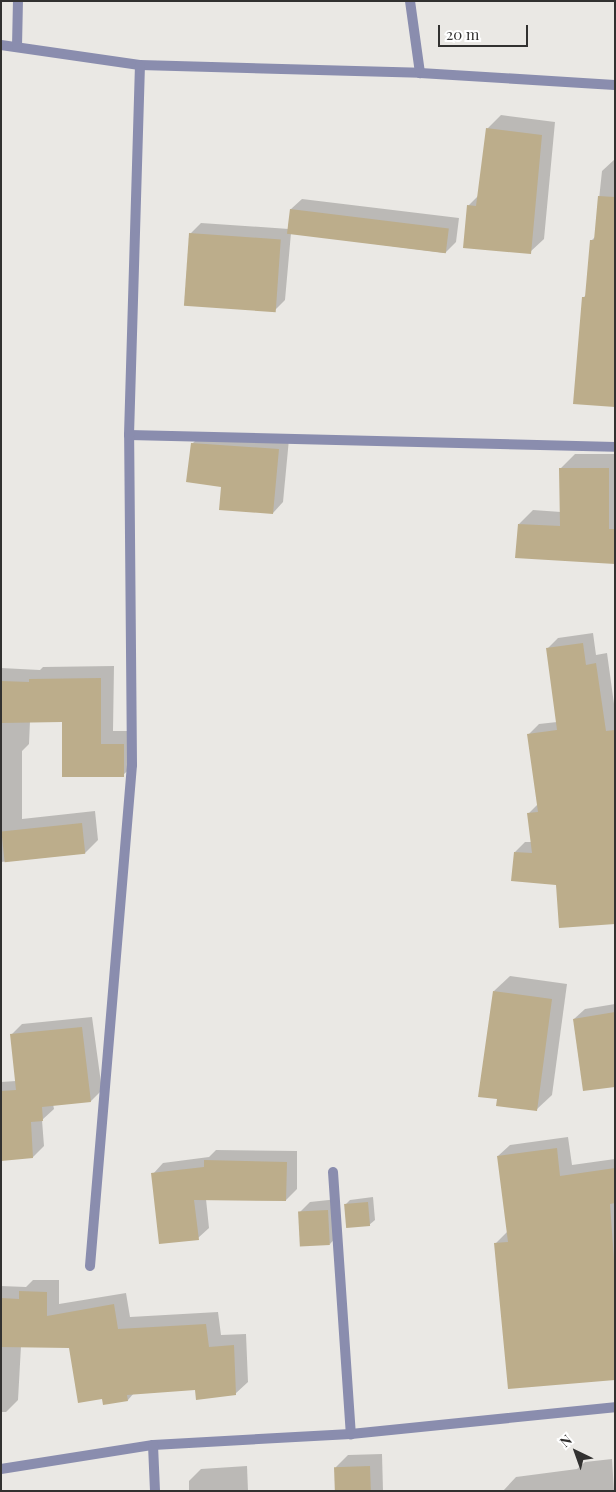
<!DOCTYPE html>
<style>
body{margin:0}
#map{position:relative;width:616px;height:1492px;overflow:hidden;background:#eae8e4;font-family:"Playfair Display",serif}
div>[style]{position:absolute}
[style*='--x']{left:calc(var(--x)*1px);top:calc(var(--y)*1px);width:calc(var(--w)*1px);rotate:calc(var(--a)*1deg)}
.shadow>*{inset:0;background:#0003}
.building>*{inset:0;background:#bcad8b;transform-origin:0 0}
.minor>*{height:10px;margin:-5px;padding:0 5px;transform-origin:5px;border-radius:5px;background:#8a8dae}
span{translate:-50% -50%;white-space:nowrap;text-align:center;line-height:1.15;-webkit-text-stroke:5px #fff;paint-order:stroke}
.frame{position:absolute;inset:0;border:2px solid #323130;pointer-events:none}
.north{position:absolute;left:551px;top:1427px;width:50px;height:50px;-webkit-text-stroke:4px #fff;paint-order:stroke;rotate:318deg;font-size:14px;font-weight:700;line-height:20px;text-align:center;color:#323130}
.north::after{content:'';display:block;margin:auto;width:18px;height:22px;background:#323130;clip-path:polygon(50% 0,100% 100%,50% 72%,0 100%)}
.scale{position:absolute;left:438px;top:25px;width:90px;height:22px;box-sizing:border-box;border:2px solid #323130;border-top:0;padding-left:6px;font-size:15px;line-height:18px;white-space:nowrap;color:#323130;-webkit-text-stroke:4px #fff;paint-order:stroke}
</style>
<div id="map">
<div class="shadow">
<div style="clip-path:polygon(501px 115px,555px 122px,544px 239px,530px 252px,468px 206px,479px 195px,487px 129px)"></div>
<div style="clip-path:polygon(615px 159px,615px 406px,583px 298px,586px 295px,591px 241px,595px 237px,602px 171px)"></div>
<div style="clip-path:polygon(302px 199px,459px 218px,456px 242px,445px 253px,291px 233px,285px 300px,274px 311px,190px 234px,201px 223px,289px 229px,291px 209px)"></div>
<div style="clip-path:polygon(203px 433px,289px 439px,283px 502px,273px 513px,222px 486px,192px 444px)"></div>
<div style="clip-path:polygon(575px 454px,615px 454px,615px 562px,519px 524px,533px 510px,561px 512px,561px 468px)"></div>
<div style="clip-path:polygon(593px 633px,596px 655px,607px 653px,615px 711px,615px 922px,515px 852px,525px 842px,532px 842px,529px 813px,538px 804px,528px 735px,539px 724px,557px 722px,547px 649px,558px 638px)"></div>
<div style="clip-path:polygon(114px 666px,113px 731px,136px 731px,136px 763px,123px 775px,64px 720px,30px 721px,29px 744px,22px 751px,22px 819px,95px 811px,98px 840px,85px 853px,1px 862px,1px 668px,40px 670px,43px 667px)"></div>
<div style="clip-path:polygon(510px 976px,567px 984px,552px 1095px,536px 1110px,494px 991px)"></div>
<div style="clip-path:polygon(615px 1004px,615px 1085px,574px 1019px,585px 1009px)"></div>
<div style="clip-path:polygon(92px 1017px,102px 1090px,91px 1101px,53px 1104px,54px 1109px,42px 1120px,44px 1146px,33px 1157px,1px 1160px,1px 1082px,16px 1081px,11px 1035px,22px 1024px)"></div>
<div style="clip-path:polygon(568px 1137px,572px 1165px,615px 1159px,615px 1379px,495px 1244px,508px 1231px,498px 1156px,510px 1145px)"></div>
<div style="clip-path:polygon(216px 1150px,297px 1151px,297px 1189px,286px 1200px,206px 1199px,209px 1228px,198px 1238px,153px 1174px,163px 1163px,209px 1157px)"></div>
<div style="clip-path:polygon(373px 1197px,375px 1220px,369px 1225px,345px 1205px,350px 1200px)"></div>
<div style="clip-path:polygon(338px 1199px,340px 1233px,330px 1244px,299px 1213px,310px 1202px)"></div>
<div style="clip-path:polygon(33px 1280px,59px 1280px,59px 1304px,126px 1293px,130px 1317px,218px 1312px,221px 1335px,246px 1334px,248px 1382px,235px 1394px,196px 1389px,134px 1393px,128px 1400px,103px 1397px,70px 1347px,21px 1346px,18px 1400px,6px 1412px,1px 1412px,1px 1286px,26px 1287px)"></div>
<div style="clip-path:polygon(382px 1454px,383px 1491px,337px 1491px,336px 1467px,348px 1455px)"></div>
<div style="clip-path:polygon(612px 1459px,614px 1491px,503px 1491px,516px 1477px,577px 1469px,585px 1462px)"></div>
<div style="clip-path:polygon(247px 1466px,248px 1491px,189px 1491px,189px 1481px,201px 1469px)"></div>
</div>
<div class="building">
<div style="clip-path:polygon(486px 128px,542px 135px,531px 254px,463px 248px,467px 205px,476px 206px)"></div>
<div style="clip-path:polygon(598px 196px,615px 197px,615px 407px,573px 404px,582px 297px,585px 297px,590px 240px,594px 240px)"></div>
<div style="left:290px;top:209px;width:160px;height:25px;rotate:7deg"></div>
<div style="left:189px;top:233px;width:92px;height:73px;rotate:4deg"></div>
<div style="clip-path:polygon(191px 443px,279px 449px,273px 514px,219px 510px,221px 487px,186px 482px)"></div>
<div style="clip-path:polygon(559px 468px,609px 468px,609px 529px,615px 529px,615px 564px,515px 558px,518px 524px,560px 526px)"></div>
<div style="clip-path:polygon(583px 643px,586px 665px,596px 663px,606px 731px,615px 730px,615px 924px,559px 928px,556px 885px,511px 881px,514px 852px,532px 853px,527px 813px,538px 812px,527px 734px,557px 730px,546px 648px)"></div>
<div style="clip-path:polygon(101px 678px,101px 744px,124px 744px,124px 777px,62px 777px,62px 722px,1px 723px,1px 681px,29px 682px,29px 679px)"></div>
<div style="left:82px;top:823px;width:31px;height:81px;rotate:84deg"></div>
<div style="clip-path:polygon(493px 991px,552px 999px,537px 1111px,496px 1106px,497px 1099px,478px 1097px)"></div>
<div style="clip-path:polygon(615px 1012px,615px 1087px,583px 1091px,573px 1019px)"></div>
<div style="clip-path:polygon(82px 1027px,91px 1102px,42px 1107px,43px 1121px,31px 1122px,33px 1158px,1px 1161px,1px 1091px,16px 1090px,10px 1034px)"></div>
<div style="clip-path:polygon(557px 1148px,560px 1176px,615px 1168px,615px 1203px,610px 1204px,615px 1274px,615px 1380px,508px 1389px,494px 1243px,508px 1242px,497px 1156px)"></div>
<div style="clip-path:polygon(204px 1160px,287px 1162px,286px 1201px,194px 1200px,199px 1240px,159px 1244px,151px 1173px,204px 1167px)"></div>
<div style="left:368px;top:1202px;width:24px;height:24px;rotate:85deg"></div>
<div style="left:328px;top:1210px;width:35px;height:30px;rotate:87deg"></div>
<div style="clip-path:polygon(19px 1291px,47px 1292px,47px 1316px,114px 1304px,118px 1329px,206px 1324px,209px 1347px,234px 1345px,236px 1395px,196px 1400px,195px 1390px,127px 1395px,128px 1401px,103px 1405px,102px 1399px,78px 1403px,69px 1348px,1px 1347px,1px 1298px,19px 1299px)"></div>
<div style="left:370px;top:1466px;width:25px;height:36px;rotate:88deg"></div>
</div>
<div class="minor">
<div style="--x:410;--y:1;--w:73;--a:82.1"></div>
<div style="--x:1;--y:45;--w:140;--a:8.2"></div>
<div style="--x:140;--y:65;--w:280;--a:1.6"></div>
<div style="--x:420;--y:73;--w:195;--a:3.5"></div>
<div style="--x:17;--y:47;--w:46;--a:-88.8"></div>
<div style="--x:129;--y:435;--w:486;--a:1.4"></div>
<div style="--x:333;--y:1172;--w:263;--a:86.1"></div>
<div style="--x:90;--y:1266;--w:503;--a:-85.21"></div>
<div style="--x:132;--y:765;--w:330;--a:-90.5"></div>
<div style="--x:129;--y:435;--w:370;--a:-88.3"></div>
<div style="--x:153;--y:1445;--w:198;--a:-3.2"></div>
<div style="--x:351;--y:1434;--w:265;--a:-5.8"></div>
<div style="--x:1;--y:1469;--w:154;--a:-9"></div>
<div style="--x:153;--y:1445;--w:46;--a:87.5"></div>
</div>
<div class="frame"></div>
<div class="north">N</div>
<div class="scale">20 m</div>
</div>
